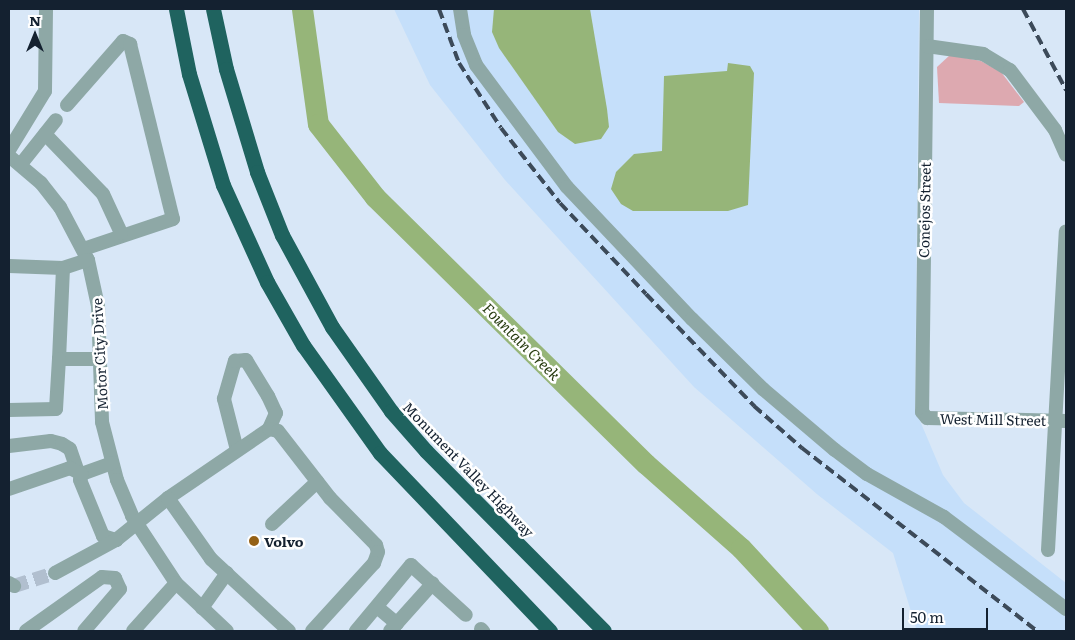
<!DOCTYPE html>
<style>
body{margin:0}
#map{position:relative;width:1075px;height:640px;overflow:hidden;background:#d8e7f7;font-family:Literata,serif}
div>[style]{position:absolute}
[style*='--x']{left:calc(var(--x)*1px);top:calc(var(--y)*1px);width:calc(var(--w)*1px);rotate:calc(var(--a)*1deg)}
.built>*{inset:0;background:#c5dffa}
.green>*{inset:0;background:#dda9b0}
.water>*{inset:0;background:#96b579}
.river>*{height:21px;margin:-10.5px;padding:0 10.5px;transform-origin:10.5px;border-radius:10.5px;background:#96b579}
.minor-tunnel>*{height:14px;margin-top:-7px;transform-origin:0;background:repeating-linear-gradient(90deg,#b1bfcf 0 14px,transparent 0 21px)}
.minor>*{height:14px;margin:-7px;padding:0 7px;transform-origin:7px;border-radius:7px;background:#8ea8a6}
.highway>*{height:15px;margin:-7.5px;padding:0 7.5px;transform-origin:7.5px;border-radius:7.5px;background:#1f635f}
.rail>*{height:4px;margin-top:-2px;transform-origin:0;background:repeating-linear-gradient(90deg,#3c4a59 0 10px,transparent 0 15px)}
.dots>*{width:14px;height:14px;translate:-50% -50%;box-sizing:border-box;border:2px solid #fff;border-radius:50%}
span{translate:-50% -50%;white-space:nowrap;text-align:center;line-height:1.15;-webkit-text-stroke:5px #fff;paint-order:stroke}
.street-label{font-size:14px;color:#142130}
.poi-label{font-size:14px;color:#142130;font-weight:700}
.left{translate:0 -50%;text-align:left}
.water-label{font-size:15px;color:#293d12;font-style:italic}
.frame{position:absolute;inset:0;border:10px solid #142130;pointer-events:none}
.north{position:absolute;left:10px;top:10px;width:50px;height:50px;-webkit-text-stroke:4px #fff;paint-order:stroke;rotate:0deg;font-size:14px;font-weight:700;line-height:20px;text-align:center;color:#142130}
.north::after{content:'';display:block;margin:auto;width:18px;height:22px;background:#142130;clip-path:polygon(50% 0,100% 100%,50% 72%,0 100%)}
.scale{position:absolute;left:902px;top:608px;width:86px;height:22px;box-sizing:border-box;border:2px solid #142130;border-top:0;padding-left:6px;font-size:15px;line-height:18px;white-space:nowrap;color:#142130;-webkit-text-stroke:4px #fff;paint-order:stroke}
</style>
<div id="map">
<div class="built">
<div style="clip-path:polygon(394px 9px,919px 9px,915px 409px,943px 475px,964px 503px,1066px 583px,1066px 631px,917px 631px,893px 553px,818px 495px,694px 387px,505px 180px,430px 85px)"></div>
</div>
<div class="green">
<div style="clip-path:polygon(950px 55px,981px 61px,1001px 72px,1024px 102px,1019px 106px,939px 103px,937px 67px)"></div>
</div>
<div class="water">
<div style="clip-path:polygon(494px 9px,590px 9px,607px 109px,609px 127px,601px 139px,575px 144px,558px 132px,499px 48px,492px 32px)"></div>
<div style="clip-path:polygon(728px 63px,750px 66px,754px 73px,748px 205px,728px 211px,633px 211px,621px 204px,611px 189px,616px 172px,634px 154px,662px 151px,664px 76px,727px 71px)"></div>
</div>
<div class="river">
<div style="--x:302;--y:9;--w:116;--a:82.1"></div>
<div style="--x:318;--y:124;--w:93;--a:52"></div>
<div style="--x:375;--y:197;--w:380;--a:44.6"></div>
<div style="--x:646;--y:464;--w:127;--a:41.5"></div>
<div style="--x:741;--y:548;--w:113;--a:47.1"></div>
</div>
<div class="minor-tunnel">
<div style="--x:14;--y:586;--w:43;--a:-17.6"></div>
</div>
<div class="minor">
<div style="--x:460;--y:9;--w:26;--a:81"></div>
<div style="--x:464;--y:35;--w:32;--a:68"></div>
<div style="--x:476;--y:65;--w:152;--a:53.3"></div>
<div style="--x:567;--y:187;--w:182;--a:46.6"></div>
<div style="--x:692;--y:319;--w:100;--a:44.6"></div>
<div style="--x:763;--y:389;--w:94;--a:40.3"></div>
<div style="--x:835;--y:450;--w:40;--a:37"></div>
<div style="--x:867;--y:474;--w:88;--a:29.2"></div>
<div style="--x:944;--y:517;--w:153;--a:37"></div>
<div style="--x:927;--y:9;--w:403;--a:90.7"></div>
<div style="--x:922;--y:412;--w:8;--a:50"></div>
<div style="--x:927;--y:418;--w:139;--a:1.2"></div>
<div style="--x:927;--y:46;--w:57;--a:8.1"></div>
<div style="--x:983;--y:54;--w:31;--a:31"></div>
<div style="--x:1010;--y:70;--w:75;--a:53.1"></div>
<div style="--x:1055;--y:130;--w:27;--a:66"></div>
<div style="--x:67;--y:105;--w:85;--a:-48.8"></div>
<div style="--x:123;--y:41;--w:8;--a:23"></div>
<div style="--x:130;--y:44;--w:180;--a:76.2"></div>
<div style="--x:173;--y:219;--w:94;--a:161.4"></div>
<div style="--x:45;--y:134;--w:83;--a:46"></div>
<div style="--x:103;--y:194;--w:43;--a:65.2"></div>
<div style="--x:9;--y:150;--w:69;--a:-58.6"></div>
<div style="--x:45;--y:91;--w:82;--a:-89.3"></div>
<div style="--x:9;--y:156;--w:42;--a:40.2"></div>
<div style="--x:41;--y:183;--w:31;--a:52"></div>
<div style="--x:60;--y:207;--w:60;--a:62.2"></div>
<div style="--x:88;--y:260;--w:47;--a:77.7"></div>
<div style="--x:98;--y:306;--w:116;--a:88"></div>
<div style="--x:102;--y:422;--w:60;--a:75.5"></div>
<div style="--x:117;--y:480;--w:39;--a:67"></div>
<div style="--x:132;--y:516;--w:80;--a:56.7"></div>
<div style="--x:176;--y:583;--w:70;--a:43.3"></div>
<div style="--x:21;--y:164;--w:56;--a:-51.5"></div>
<div style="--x:9;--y:266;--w:54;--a:2.1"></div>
<div style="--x:63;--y:268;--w:26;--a:-18"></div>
<div style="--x:63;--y:268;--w:91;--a:92.5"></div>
<div style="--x:59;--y:359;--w:40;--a:0"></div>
<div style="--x:9;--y:410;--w:47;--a:-1.2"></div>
<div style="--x:56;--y:409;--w:50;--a:-86.6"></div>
<div style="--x:9;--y:446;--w:42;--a:-6.8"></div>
<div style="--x:51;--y:441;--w:11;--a:15"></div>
<div style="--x:62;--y:444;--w:9;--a:32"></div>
<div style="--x:70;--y:449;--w:21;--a:71"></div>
<div style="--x:237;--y:450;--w:53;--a:-104.3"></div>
<div style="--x:224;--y:399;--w:40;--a:-74"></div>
<div style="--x:235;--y:361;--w:11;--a:-5"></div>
<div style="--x:246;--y:360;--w:42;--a:58.6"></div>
<div style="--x:268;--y:396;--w:19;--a:65"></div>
<div style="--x:276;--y:413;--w:17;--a:114"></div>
<div style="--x:112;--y:463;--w:32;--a:160"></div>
<div style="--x:82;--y:474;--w:6;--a:108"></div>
<div style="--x:80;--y:480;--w:61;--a:67.7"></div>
<div style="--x:103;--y:536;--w:14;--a:17"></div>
<div style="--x:116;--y:540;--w:67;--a:-38.9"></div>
<div style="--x:168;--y:498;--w:122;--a:-34.3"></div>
<div style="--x:269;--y:429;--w:9;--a:13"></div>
<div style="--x:278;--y:431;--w:85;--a:52.2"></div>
<div style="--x:330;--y:498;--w:66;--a:45.6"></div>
<div style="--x:376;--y:545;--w:7;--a:74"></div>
<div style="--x:378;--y:552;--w:12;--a:110"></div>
<div style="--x:374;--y:563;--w:92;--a:132.4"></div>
<div style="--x:9;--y:489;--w:65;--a:-19"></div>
<div style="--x:70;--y:468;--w:13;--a:27"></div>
<div style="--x:168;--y:498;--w:75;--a:54.8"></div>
<div style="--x:211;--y:559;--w:106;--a:42.7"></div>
<div style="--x:272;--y:524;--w:62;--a:-43"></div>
<div style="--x:1048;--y:550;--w:319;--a:-86.8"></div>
<div style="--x:55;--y:573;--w:69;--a:-28.4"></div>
<div style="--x:9;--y:583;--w:6;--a:31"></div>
<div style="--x:377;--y:607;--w:26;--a:40"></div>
<div style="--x:202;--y:608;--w:43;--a:-54.5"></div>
<div style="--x:481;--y:629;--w:3;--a:45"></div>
<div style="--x:26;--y:631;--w:93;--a:-35.4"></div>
<div style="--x:102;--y:577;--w:13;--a:4"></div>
<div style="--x:115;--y:578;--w:12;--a:66"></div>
<div style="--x:120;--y:589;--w:55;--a:130.6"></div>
<div style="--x:133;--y:631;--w:64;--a:-48.1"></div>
<div style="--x:356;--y:631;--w:86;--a:-50.2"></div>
<div style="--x:411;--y:565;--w:74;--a:42.3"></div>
<div style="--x:390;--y:631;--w:64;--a:-48.1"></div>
</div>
<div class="highway">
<div style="--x:176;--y:9;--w:66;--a:78.7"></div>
<div style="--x:189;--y:74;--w:116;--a:73"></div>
<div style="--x:223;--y:185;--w:107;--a:65.6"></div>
<div style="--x:267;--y:282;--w:73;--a:60.3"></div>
<div style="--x:303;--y:345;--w:133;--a:54.5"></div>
<div style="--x:380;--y:453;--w:246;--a:46.3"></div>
<div style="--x:213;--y:9;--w:61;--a:77.8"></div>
<div style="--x:226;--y:69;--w:108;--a:73.2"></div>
<div style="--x:257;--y:172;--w:68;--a:68.4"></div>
<div style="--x:282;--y:235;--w:105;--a:61.5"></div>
<div style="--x:332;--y:327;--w:103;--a:54.9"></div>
<div style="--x:391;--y:411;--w:53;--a:48.8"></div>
<div style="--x:426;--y:451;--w:253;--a:45.3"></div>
</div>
<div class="rail">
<div style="--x:439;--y:9;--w:58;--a:69.7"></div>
<div style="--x:459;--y:63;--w:77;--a:57.1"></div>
<div style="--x:501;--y:128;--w:95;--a:51.8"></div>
<div style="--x:560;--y:203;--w:125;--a:46.6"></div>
<div style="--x:646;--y:294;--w:156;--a:46"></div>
<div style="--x:754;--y:406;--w:64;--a:41.2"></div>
<div style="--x:802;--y:448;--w:298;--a:37.9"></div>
<div style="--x:1023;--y:9;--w:92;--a:62"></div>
</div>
<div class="dots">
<div style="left:254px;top:541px;background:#956116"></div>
</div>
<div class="street-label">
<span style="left:924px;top:210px;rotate:-89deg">Conejos Street</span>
<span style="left:99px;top:354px;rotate:-93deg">Motor City Drive</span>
<span style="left:993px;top:419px;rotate:1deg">West Mill Street</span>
<span style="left:469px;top:469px;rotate:46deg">Monument Valley Highway</span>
</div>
<div class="poi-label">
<span class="left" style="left:264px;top:541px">Volvo</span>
</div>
<div class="water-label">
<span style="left:522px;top:341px;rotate:45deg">Fountain Creek</span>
</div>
<div class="frame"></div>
<div class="north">N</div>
<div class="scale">50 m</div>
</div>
